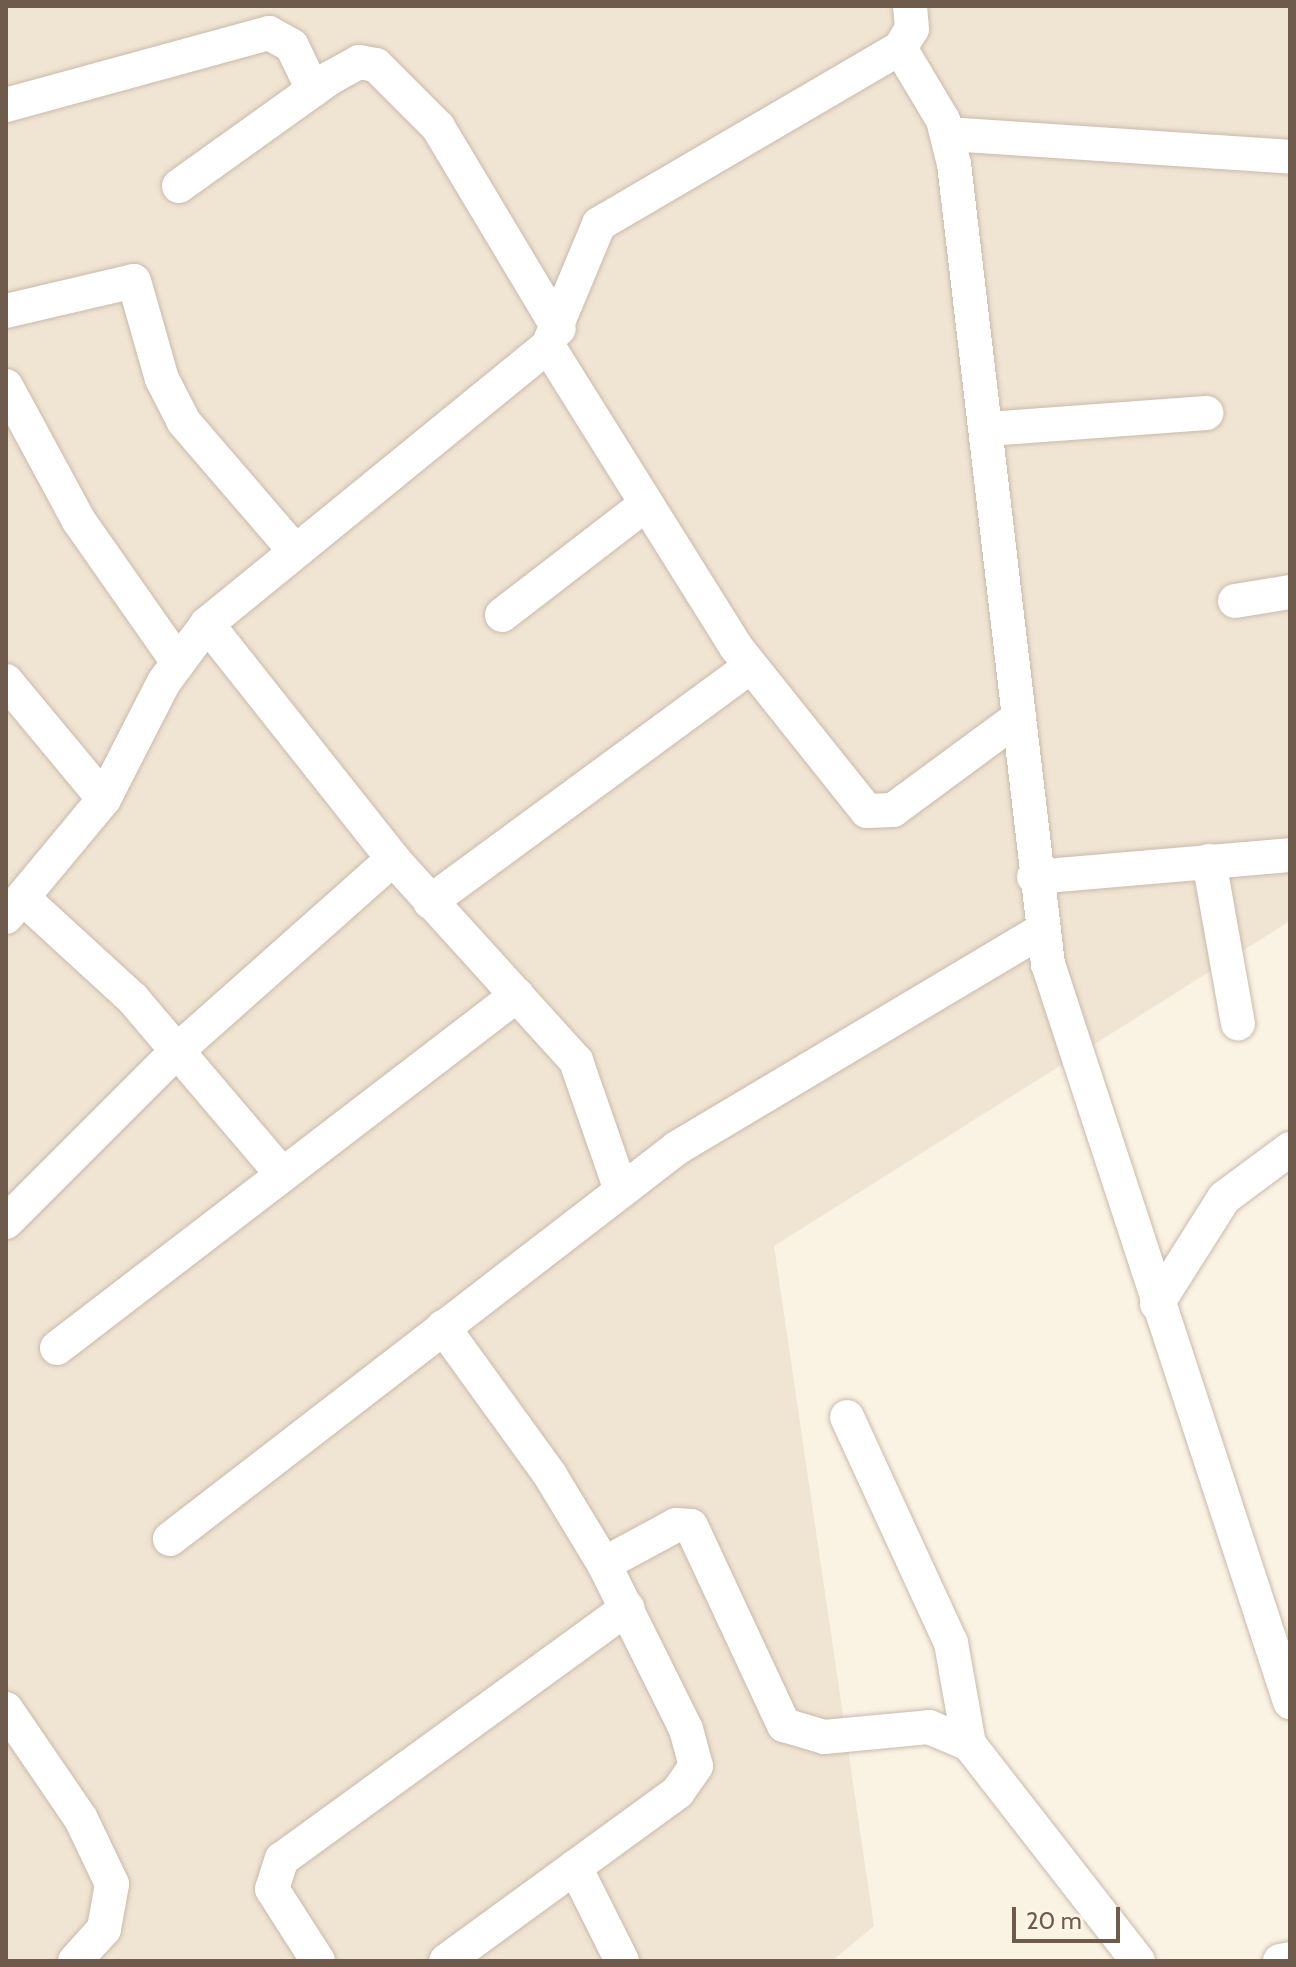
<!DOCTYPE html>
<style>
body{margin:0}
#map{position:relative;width:1296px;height:1967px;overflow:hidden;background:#faf2e3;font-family:Cabin,sans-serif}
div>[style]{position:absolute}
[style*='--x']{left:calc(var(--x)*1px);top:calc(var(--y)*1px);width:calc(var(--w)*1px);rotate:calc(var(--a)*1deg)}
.residential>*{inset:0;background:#f0e4d2}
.roads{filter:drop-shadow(0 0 2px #c9baaa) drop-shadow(0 0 2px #c9baaa)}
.street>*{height:34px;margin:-17px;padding:0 17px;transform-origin:17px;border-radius:17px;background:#fff}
span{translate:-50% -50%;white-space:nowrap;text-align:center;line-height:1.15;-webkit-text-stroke:6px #fdf6e8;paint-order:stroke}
.frame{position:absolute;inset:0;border:8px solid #6f5b4b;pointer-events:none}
.scale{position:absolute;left:1012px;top:1907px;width:108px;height:36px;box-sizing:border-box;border:4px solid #6f5b4b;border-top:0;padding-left:10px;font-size:24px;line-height:28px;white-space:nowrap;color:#6f5b4b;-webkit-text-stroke:6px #fdf6e8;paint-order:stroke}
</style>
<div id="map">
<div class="residential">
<div style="clip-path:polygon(6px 6px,1290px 6px,1290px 921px,774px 1246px,874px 1926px,832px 1961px,6px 1961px)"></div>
</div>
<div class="roads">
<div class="street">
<div style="--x:900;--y:48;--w:84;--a:59.2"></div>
<div style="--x:943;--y:120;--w:45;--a:76"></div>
<div style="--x:954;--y:164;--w:806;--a:83.3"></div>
<div style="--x:1048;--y:964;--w:777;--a:71.84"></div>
<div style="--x:6;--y:105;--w:273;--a:-15.3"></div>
<div style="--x:269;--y:33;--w:26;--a:29"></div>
<div style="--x:292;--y:46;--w:49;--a:64.5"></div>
<div style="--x:948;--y:134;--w:343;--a:3.8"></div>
<div style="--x:179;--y:186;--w:186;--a:-35.6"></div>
<div style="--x:330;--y:78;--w:33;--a:-29"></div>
<div style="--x:359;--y:62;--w:17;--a:10"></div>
<div style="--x:376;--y:65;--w:88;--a:45"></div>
<div style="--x:438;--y:127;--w:235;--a:59.1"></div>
<div style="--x:6;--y:311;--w:131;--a:-13.2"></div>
<div style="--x:134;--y:281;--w:102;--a:74.1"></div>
<div style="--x:162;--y:379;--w:48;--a:62.9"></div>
<div style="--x:184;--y:422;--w:169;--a:49.3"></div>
<div style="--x:548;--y:346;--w:355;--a:58"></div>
<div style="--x:736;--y:647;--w:210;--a:51.4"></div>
<div style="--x:867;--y:811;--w:26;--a:-2"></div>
<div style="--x:893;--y:810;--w:157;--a:-36.4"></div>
<div style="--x:6;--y:386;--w:153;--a:61.6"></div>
<div style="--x:79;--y:521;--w:171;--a:55"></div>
<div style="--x:988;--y:429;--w:219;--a:-4.2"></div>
<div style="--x:1235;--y:601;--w:56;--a:-9.3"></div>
<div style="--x:502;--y:615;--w:182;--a:-37.6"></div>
<div style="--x:207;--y:624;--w:300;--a:51.6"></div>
<div style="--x:393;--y:859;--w:273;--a:47.8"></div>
<div style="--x:576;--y:1061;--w:137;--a:70.8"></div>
<div style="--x:6;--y:681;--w:153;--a:50.3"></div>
<div style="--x:1209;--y:861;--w:165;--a:79.9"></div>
<div style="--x:1034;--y:877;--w:257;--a:-4.9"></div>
<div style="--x:24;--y:899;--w:148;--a:42.5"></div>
<div style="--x:133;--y:999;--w:231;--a:49.6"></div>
<div style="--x:430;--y:902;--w:398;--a:-36.3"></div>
<div style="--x:6;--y:917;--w:153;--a:-50.3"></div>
<div style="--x:104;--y:799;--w:131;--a:-62.9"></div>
<div style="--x:164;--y:682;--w:72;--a:-53.4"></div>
<div style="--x:207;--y:624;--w:440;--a:-39.2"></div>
<div style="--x:548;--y:346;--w:132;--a:-67.3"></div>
<div style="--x:599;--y:224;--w:349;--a:-30.3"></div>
<div style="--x:900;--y:48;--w:22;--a:-58"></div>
<div style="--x:912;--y:29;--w:23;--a:-95"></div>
<div style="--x:6;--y:1222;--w:245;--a:-45"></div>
<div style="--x:179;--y:1049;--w:286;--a:-41.6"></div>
<div style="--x:1157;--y:1304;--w:125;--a:-57.7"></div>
<div style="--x:1224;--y:1198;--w:82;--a:-36.6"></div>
<div style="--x:443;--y:1327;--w:183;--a:54.1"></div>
<div style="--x:550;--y:1475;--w:104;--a:58.8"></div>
<div style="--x:604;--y:1564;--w:184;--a:63.6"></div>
<div style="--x:686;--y:1729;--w:38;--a:75"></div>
<div style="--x:696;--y:1766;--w:32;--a:125"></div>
<div style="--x:678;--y:1792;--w:287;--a:143.9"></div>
<div style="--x:57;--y:1348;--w:580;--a:-37.5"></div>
<div style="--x:847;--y:1417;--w:249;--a:65.3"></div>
<div style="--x:951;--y:1643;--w:103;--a:79.9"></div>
<div style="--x:170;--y:1539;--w:640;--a:-37.64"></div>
<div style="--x:677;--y:1148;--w:424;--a:-30.8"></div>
<div style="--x:604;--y:1564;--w:82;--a:-28.4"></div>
<div style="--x:676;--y:1525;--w:15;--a:4"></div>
<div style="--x:691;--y:1526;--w:220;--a:65"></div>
<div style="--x:784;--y:1725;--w:42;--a:16.7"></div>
<div style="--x:824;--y:1737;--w:105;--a:-5.4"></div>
<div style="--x:929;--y:1727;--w:43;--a:23"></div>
<div style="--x:969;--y:1744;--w:275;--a:52.1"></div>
<div style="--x:6;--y:1709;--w:133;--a:55.7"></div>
<div style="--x:81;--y:1819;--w:72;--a:64.5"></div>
<div style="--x:112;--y:1884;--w:46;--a:100.1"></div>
<div style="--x:104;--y:1929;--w:43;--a:132.2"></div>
<div style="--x:575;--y:1867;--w:105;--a:63.4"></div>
<div style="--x:318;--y:1961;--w:85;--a:-122.6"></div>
<div style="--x:272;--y:1889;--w:32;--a:-72"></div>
<div style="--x:282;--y:1859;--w:427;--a:-36"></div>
<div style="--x:1280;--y:1961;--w:10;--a:-11"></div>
</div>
</div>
<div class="frame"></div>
<div class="scale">20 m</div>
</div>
